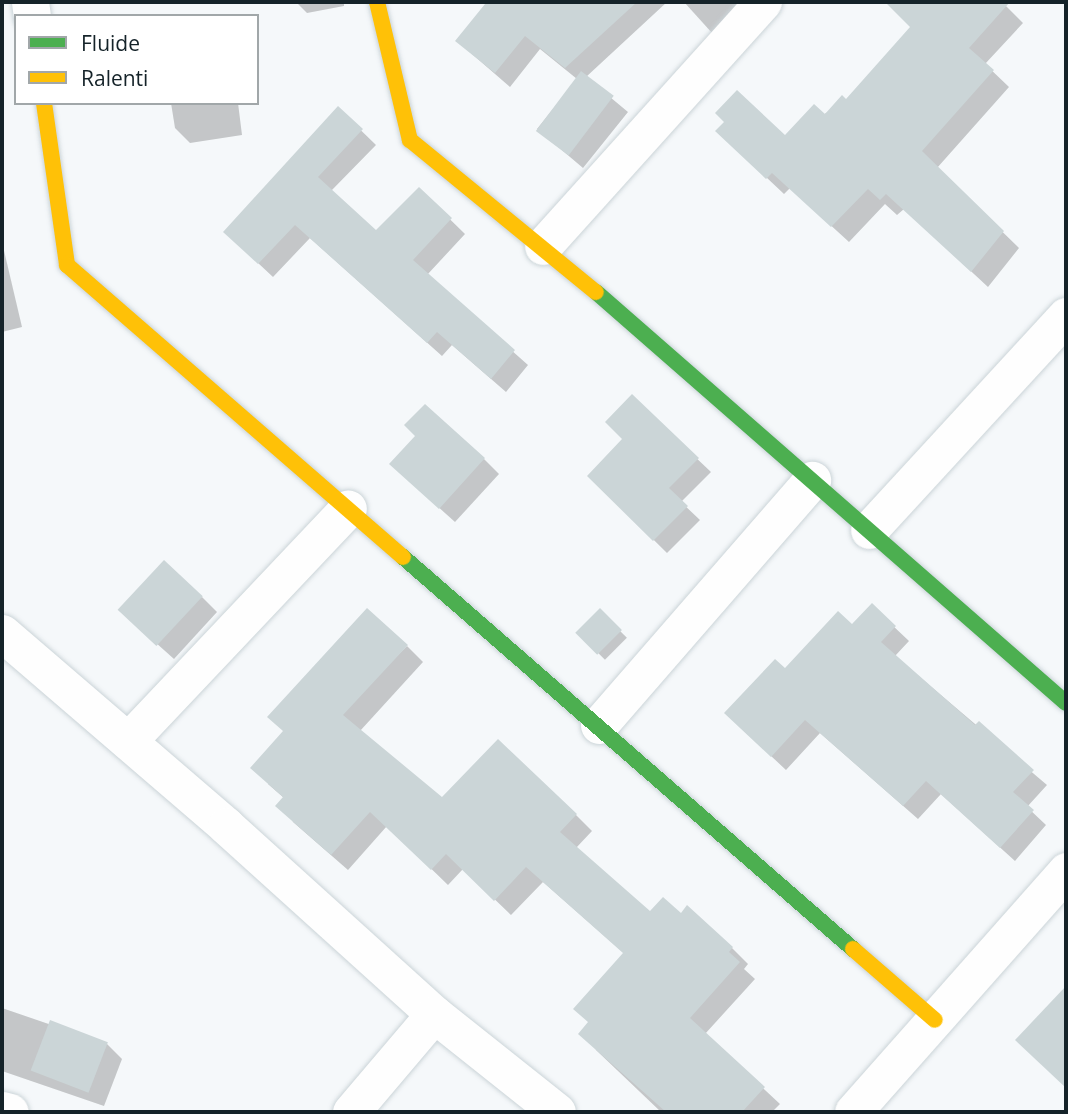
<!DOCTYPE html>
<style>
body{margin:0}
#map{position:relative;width:1068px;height:1114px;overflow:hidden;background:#f5f8fa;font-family:"Open Sans",sans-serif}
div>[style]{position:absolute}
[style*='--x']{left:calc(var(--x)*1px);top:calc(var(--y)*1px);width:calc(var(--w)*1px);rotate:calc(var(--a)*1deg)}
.shadow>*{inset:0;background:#0003;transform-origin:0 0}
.building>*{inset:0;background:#cbd5d7;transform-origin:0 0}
.roads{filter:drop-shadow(0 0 2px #cbd4d8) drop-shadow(0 0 2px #cbd4d8)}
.street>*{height:37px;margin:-18.5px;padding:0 18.5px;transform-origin:18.5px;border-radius:18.5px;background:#fefefe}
.fast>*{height:16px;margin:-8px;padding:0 8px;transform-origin:8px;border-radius:8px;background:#4caf50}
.slow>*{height:16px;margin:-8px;padding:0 8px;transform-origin:8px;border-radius:8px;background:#ffc107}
span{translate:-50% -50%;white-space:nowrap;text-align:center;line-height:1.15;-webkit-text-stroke:5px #fff;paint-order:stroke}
.frame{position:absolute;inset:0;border:4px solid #152329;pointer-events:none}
.legend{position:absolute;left:14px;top:14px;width:245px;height:91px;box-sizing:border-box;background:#fff;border:2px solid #a1a7a9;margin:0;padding:9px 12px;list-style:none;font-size:21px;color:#152329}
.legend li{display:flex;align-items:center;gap:14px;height:35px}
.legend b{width:35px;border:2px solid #a1a7a9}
</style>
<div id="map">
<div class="shadow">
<div style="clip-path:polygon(296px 2px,344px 2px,344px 6px,307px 13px)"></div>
<div style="clip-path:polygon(489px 2px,667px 2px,586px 77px,628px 112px,583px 168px,537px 129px,577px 79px,540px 49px,510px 87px,457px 41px)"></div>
<div style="clip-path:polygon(684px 2px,746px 2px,722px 44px)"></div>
<div style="clip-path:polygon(900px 2px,1007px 2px,1004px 4px,1023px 23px,985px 64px,1009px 87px,937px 168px,1019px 248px,988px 287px,904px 209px,897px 215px,885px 204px,849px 242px,790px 188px,784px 194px,734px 147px,785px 138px,846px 101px,913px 27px,894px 9px)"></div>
<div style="clip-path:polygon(171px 103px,238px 103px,242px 135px,190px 143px,175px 128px)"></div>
<div style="clip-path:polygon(338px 108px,376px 145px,331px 191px,376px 233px,419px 189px,465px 234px,427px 275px,528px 365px,506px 392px,452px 345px,442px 356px,310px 238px,273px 277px,240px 246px)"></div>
<div style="clip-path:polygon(2px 242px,22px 327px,2px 332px)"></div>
<div style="clip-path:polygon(632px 397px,711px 472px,681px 502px,700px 520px,667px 553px,589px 476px,625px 439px)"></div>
<div style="clip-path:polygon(484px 459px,499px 474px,455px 522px,407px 479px)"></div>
<div style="clip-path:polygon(202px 597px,217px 612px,174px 659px,136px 625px)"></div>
<div style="clip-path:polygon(872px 606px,909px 641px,895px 656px,1047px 785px,1027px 807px,1046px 825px,1015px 861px,941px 794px,918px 819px,820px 733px,786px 770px,740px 727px,785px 671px,852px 627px)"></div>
<div style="left:600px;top:611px;width:38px;height:31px;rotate:45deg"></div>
<div style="clip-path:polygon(407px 646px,423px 662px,360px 731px,442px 799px,576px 815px,592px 831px,576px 848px,650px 913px,681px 915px,732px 948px,748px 964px,744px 969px,755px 979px,705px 1034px,780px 1104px,772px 1112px,661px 1112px,596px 1050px,590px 1023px,625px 954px,543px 882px,511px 915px,463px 869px,448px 885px,387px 826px,348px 870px,293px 822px,284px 798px,268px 784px)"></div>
<div style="clip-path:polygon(2px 1008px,107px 1044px,122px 1059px,104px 1106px,2px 1071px)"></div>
</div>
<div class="building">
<div style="clip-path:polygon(482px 2px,637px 2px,565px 68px,525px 36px,495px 73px,455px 41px,485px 4px)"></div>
<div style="clip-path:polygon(885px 2px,1010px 2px,969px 48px,994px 70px,922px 151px,1004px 231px,971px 272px,886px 194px,880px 200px,868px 189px,831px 227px,772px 173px,766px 179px,715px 131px,724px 122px,715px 113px,737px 90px,785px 135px,814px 104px,825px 114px,842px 95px,846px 99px,910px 27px)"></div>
<div style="left:581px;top:71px;width:41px;height:75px;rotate:37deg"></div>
<div style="clip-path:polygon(338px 106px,363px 129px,318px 177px,376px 230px,419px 187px,452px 218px,413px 260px,515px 350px,491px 379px,437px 332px,427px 343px,295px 225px,258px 264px,223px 232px)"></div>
<div style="clip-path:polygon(632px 394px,699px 458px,669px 488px,688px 506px,653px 541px,587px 476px,622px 439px,605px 422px)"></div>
<div style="clip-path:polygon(425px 404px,485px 458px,439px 509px,389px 464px,415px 436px,404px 425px)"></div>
<div style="left:164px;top:560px;width:53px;height:68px;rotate:43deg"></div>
<div style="clip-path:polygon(872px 603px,896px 626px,881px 642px,975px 725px,979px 721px,1034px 770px,1013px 792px,1034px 810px,1000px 848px,926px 781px,903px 806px,805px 720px,771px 757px,724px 713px,775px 659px,785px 668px,838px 611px,852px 624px)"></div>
<div style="clip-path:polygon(367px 608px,408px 645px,343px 715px,442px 797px,498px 739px,577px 814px,560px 832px,650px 911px,663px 897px,681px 913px,687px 905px,733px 947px,729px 952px,740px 962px,690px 1018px,765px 1087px,742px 1112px,666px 1112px,578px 1034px,588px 1022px,573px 1009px,623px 953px,526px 867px,494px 901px,446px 854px,431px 870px,370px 812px,331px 855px,275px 806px,283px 797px,250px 768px,283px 731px,267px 717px)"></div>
<div style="left:600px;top:608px;width:31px;height:35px;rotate:45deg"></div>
<div style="clip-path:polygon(1066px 986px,1066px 1088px,1015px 1040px)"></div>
<div style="left:50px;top:1020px;width:62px;height:54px;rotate:21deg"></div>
</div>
<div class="roads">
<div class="street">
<div style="--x:30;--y:2;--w:14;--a:82"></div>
<div style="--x:543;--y:246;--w:329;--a:-48"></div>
<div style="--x:869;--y:530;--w:291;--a:-47.4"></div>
<div style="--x:2;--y:633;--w:296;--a:40.7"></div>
<div style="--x:226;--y:826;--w:280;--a:42.1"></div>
<div style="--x:434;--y:1014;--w:157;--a:38.5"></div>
<div style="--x:599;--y:725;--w:325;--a:-49"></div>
<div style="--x:128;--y:741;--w:320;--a:-46.6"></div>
<div style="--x:2;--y:1110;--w:8;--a:14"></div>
<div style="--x:351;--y:1112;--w:128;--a:-49.7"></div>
<div style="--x:853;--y:1112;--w:322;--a:-48.5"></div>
</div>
<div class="fast">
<div style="--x:596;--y:292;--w:624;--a:41.17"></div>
<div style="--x:403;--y:557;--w:597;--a:41.06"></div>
</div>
<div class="slow">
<div style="--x:377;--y:2;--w:142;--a:76.6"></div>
<div style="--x:410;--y:140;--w:240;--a:39.3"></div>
<div style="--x:44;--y:103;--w:164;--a:81.9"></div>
<div style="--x:67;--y:265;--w:445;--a:41"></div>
<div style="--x:853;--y:949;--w:108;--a:40.9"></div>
</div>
</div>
<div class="frame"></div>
<ul class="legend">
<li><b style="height:9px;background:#4caf50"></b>Fluide</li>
<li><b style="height:9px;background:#ffc107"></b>Ralenti</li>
</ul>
</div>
